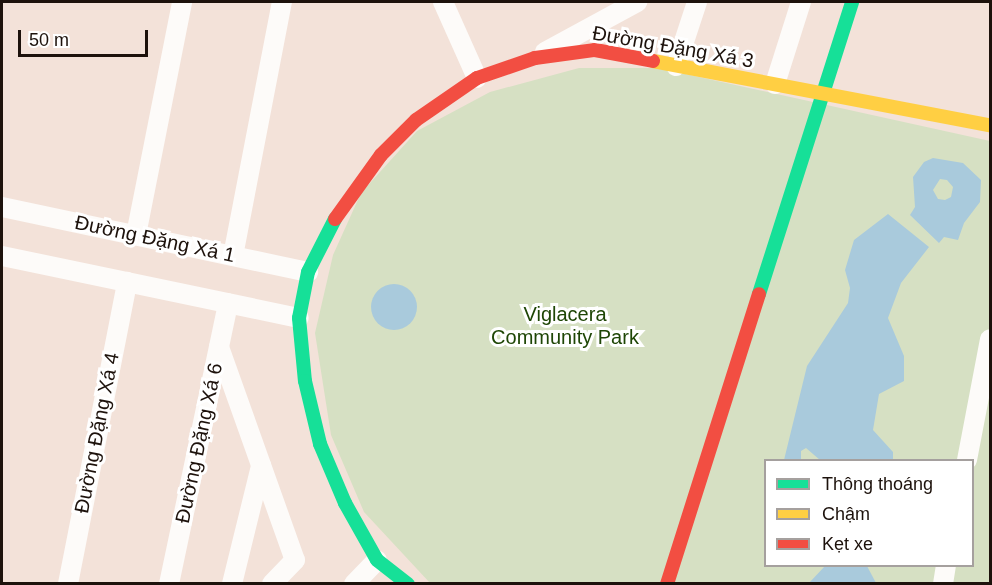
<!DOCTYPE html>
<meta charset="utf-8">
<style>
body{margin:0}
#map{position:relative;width:992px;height:585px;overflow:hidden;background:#f3e2d9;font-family:Arial,sans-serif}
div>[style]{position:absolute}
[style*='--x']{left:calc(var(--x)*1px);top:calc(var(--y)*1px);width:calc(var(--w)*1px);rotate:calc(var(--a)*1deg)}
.green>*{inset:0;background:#d6e0c3}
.water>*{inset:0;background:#a9cadc}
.round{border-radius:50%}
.street>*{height:20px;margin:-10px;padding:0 10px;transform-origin:10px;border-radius:10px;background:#fdfbf9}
.fast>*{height:14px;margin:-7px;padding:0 7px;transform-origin:7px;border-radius:7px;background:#16e098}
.slow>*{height:14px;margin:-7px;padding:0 7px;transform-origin:7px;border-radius:7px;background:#ffcf43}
.jam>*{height:14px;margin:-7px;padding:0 7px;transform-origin:7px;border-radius:7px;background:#f24e42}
span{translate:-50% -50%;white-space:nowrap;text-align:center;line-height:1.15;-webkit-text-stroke:6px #fff;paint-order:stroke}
.street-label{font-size:20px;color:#1d120c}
.park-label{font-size:20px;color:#1e4605}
.frame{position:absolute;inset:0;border:3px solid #1d120c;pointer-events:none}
.legend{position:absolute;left:764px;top:459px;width:210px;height:108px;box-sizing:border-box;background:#fff;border:2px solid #a5a09e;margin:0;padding:8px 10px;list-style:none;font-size:18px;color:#1d120c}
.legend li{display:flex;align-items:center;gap:12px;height:30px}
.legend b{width:30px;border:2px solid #a5a09e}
.scale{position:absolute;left:18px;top:30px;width:130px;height:27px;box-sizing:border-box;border:3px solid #1d120c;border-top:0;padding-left:8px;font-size:18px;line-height:21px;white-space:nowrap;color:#1d120c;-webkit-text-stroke:4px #fff;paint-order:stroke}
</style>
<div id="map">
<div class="green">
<div style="clip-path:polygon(evenodd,579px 68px,658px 68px,990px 141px,990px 583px,430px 583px,364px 512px,331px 435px,315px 333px,333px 255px,361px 193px,417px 131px,490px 92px,579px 68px,766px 460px,972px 460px,972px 566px,766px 566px,766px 460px)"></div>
</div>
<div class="water">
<div style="clip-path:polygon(evenodd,933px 158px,963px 163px,981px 180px,980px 202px,964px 223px,958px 240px,944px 237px,939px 243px,910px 215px,915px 207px,913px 177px,924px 162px,933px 158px,940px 179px,947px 180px,953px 187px,951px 197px,945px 200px,938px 199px,933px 190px,940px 179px)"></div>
<div style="clip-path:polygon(888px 214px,929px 247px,901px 283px,888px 318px,904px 356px,904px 381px,879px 394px,873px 430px,893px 452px,893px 460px,820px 460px,806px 448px,801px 451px,801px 460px,784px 460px,807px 366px,848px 303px,850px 288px,845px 270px,854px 240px)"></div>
<div class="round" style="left:371px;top:284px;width:46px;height:46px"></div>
<div style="clip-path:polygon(825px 566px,867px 566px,876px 583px,809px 583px)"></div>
</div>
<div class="street">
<div style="--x:443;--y:2;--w:83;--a:65.9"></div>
<div style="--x:545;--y:52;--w:105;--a:-28.5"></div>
<div style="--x:676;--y:66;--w:67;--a:-71.8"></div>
<div style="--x:775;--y:84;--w:86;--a:-72.4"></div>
<div style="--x:2;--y:207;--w:313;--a:12"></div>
<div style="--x:136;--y:235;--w:237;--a:-78.8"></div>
<div style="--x:2;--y:256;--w:303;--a:11.8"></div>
<div style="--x:233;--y:256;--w:259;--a:-79.1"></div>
<div style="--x:219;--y:347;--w:226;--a:70.4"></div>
<div style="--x:295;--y:560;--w:33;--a:134"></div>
<div style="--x:967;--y:460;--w:123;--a:-79.2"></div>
<div style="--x:68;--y:584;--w:308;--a:-78.9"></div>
<div style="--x:169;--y:584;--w:287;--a:-78.1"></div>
<div style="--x:232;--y:584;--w:122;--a:-76.2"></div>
<div style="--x:354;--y:584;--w:33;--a:-46"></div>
<div style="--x:943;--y:584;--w:18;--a:-81"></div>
</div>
<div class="fast">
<div style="--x:335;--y:219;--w:59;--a:117"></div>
<div style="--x:308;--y:272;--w:47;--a:101.1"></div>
<div style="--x:299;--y:318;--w:63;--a:84.6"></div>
<div style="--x:305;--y:381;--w:65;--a:76.6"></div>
<div style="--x:320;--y:444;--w:64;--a:67"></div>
<div style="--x:345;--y:503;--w:65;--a:60.7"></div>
<div style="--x:377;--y:560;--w:39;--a:38"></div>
<div style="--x:759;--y:294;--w:306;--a:-72.3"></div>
</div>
<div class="slow">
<div style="--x:653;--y:61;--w:343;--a:10.8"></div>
</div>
<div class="jam">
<div style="--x:335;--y:219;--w:79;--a:-54.3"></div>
<div style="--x:381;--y:155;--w:49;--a:-45"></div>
<div style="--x:416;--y:120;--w:74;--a:-34.5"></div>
<div style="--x:477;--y:78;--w:61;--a:-19"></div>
<div style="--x:535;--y:58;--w:61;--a:-7.6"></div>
<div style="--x:595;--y:50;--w:59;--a:10.7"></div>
<div style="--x:667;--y:584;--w:304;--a:-72.4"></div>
</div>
<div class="street-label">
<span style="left:673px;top:47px;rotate:10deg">Đường Đặng Xá 3</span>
<span style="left:155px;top:239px;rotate:12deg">Đường Đặng Xá 1</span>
<span style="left:97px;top:433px;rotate:-79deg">Đường Đặng Xá 4</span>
<span style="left:199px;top:443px;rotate:-78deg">Đường Đặng Xá 6</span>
</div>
<div class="park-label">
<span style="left:565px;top:326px">Viglacera<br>Community Park</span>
</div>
<div class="frame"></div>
<ul class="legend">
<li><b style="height:8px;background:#16e098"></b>Thông thoáng</li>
<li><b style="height:8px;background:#ffcf43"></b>Chậm</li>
<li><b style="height:8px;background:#f24e42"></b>Kẹt xe</li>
</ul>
<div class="scale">50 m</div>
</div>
